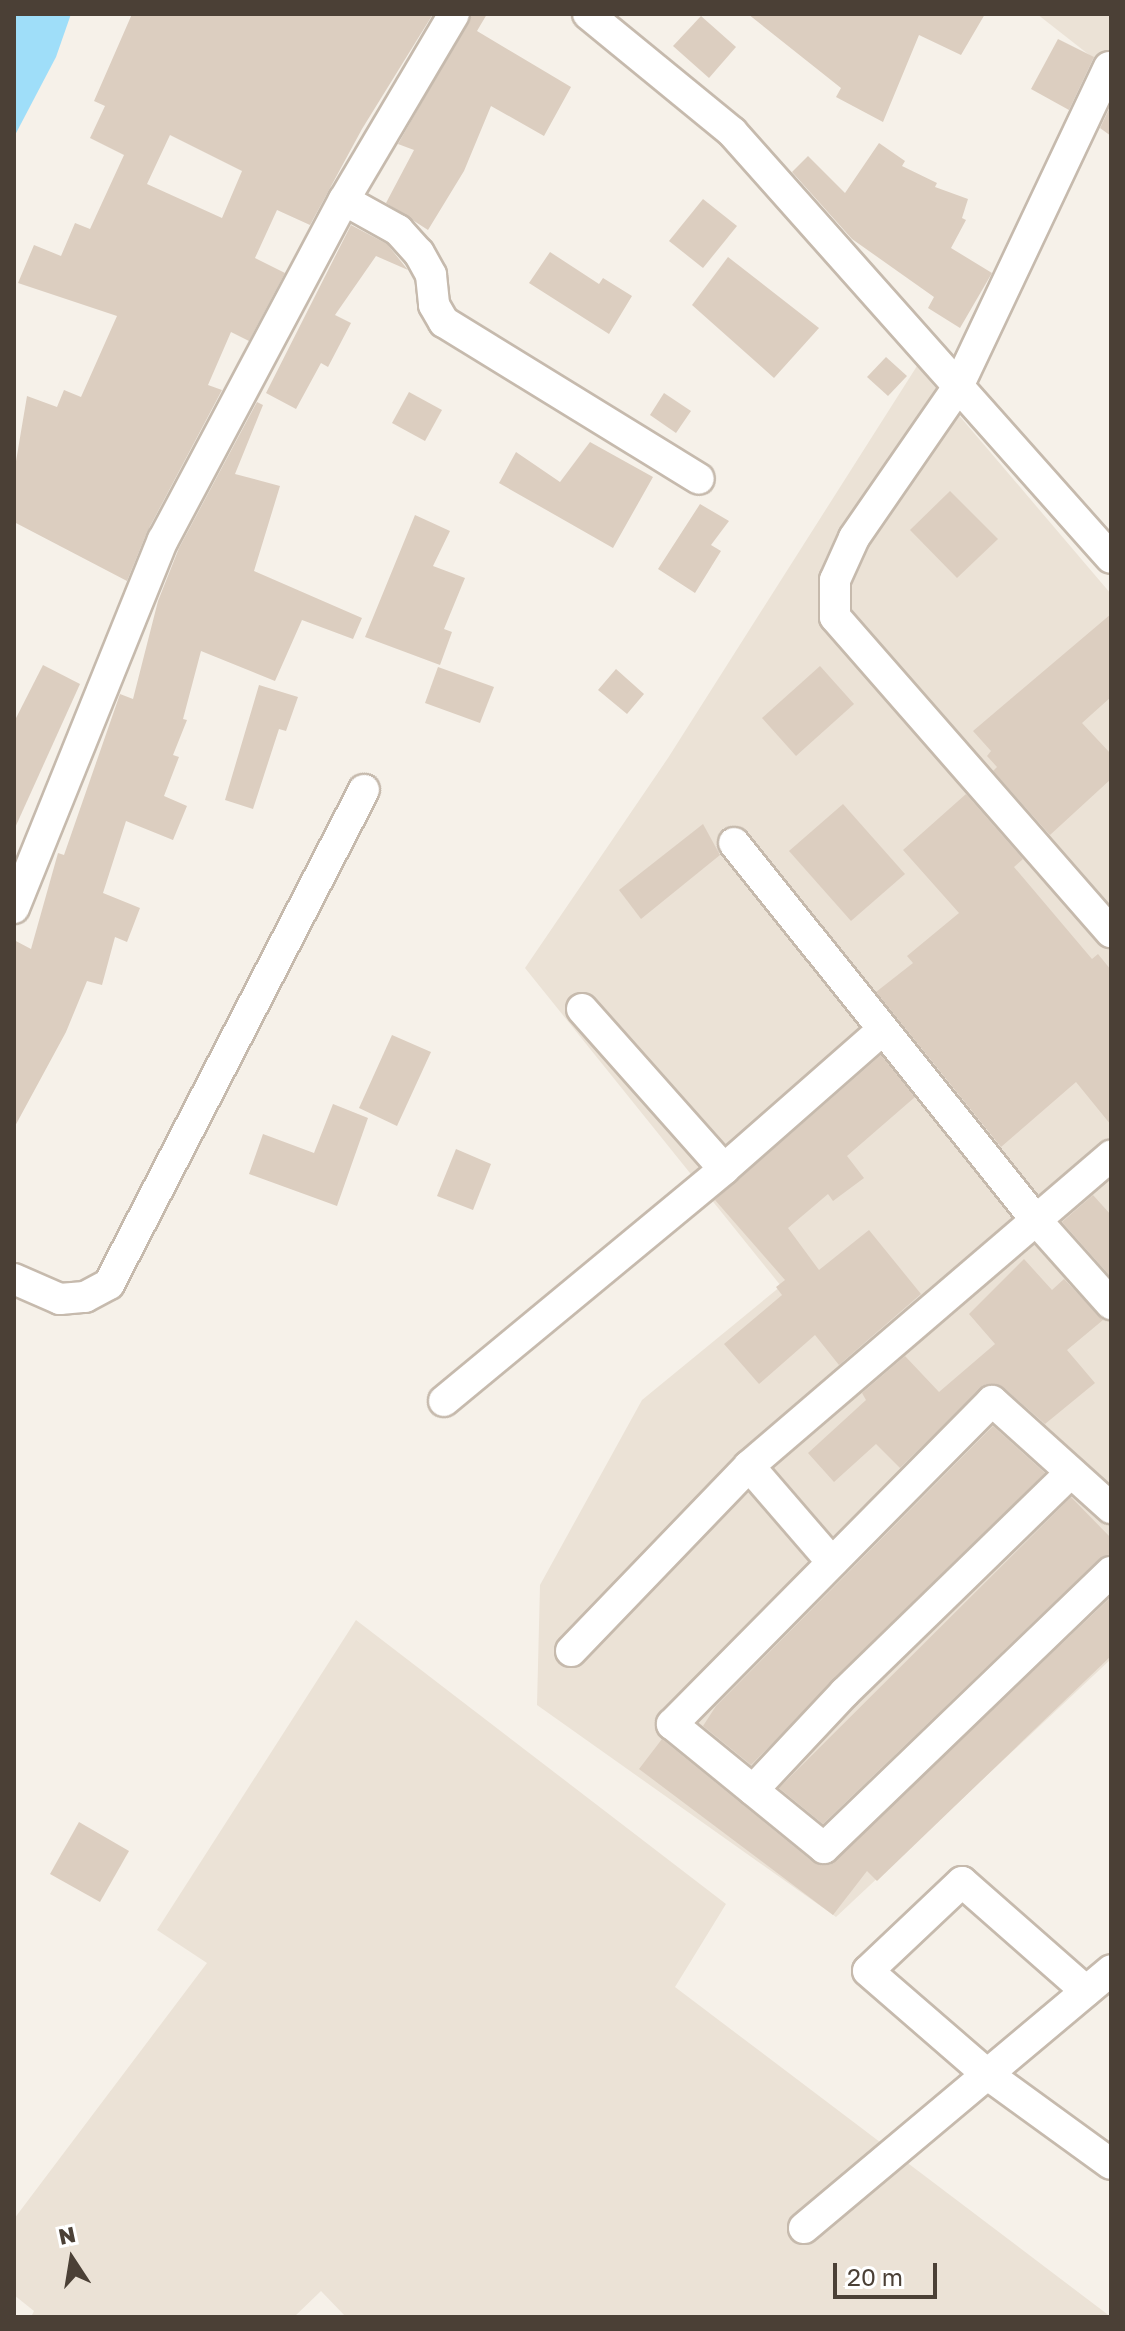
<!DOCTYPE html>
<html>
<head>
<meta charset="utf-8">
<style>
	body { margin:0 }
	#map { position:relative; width:1125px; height:2331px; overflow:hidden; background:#f6f1e9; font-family:"Golos Text",sans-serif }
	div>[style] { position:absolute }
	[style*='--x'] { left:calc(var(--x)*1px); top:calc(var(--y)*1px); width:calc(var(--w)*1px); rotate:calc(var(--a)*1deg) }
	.residential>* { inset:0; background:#ebe2d6 }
	.water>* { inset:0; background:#9fdef9 }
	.building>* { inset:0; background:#dccec0 }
	.roads { filter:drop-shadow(2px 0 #c6baad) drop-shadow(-2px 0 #c6baad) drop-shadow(0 2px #c6baad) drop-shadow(0 -2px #c6baad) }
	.minor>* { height:30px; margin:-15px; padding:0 15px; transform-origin:15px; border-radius:15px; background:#fff }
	span { translate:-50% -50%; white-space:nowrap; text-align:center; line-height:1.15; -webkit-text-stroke:6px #fff; paint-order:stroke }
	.frame { position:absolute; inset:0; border:16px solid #4b4036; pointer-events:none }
	.north { position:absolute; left:32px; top:2219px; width:80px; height:80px; -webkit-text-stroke:6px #fff; paint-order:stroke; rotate:348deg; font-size:22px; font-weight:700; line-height:32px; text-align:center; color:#4b4036 }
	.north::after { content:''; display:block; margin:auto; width:28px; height:36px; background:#4b4036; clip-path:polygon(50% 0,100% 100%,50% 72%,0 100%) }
	.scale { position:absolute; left:833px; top:2263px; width:104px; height:36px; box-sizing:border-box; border:4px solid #4b4036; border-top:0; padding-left:10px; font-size:24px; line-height:28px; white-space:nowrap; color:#4b4036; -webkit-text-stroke:6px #fff; paint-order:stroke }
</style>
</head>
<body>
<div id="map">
	<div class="residential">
		<div style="clip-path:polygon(1037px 14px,1111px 14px,1111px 72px)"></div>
		<div style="clip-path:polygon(917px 366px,1111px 594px,1111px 1659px,836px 1917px,537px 1705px,540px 1585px,642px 1400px,781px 1286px,525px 968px,668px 758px)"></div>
		<div style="clip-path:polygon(356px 1620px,726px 1904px,675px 1987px,1111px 2317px,346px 2317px,321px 2291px,294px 2317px,31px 2317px,34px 2311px,14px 2295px,14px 2219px,207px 1963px,157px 1930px)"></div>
	</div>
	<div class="water">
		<div style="clip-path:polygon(14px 14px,71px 14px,56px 57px,14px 137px)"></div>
	</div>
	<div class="building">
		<div style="clip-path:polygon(evenodd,132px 14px,433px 14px,362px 129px,310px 225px,277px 210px,255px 258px,285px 273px,249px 341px,231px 332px,208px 385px,222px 390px,147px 532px,127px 581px,14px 522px,14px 473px,27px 396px,57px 407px,64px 390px,81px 397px,117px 316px,18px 283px,34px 245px,61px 256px,75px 223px,90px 229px,124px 155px,90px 138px,105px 106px,94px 101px,132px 14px,170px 135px,242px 171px,222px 218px,147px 184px,170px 135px)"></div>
		<div style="clip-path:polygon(472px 14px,487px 14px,477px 31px,571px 87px,544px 136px,491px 106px,464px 171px,428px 230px,386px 203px,414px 150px,398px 144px)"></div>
		<div style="clip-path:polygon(748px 14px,985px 14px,961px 55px,919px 35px,883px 122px,836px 97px,841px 88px)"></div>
		<div style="clip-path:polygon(701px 16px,736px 47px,709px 78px,673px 46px)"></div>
		<div style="clip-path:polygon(1058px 39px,1094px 57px,1069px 110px,1031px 89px)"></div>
		<div style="clip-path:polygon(1111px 105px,1111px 136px,1100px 128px)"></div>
		<div style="clip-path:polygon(879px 143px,905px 161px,902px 166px,937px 183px,935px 187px,968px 199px,962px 218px,966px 220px,951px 248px,992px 273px,960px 328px,928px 308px,934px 297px,852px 239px,792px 172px,808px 156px,845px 193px)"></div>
		<div style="clip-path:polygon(703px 199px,737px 226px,703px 268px,669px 241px)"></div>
		<div style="clip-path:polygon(351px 225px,387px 244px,408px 270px,376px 256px,335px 315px,351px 323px,328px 367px,321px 363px,296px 409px,266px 393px)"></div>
		<div style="clip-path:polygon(550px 252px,599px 284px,603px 278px,632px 296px,609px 334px,529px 283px)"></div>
		<div style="clip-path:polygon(728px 257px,819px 328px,774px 378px,692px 305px)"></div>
		<div style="clip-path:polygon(886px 357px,907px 376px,888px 396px,867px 377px)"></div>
		<div style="clip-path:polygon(409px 392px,442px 410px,425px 441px,392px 423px)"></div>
		<div style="clip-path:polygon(664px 393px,691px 411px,676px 433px,650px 415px)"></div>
		<div style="clip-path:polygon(257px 402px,263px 405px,235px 474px,280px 486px,254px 571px,362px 618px,353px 639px,302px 620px,275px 681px,201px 651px,183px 719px,187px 720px,173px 755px,179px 757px,164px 796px,187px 806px,173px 840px,126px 821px,103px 893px,140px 908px,127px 942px,115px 937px,102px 985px,87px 981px,66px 1032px,14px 1128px,14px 940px,31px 949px,58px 853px,64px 855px,120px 694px,133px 699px,158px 601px,179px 548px)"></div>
		<div style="clip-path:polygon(590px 442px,653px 477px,613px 548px,499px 483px,516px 452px,560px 482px)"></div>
		<div style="clip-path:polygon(950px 491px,998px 539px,957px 578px,910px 530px)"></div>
		<div style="clip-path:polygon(700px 504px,729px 521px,711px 545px,721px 551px,695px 593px,658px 569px)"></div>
		<div style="clip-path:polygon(415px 515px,450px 531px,433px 566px,465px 578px,444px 629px,452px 632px,440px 665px,365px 637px)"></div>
		<div style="clip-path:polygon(1111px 614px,1111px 697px,1082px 723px,1111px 754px,1111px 779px,1050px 835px,993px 771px,997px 767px,987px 756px,991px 751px,973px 731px)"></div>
		<div style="clip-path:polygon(43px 665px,80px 684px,14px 830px,14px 722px)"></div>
		<div style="clip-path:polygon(820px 666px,854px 704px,796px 756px,762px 718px)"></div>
		<div style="clip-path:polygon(438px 667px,494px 687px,480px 723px,425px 703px)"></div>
		<div style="clip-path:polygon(616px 669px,644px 694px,627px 714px,598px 690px)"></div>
		<div style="clip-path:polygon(259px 685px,298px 697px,286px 731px,279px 729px,253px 809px,225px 800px)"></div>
		<div style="clip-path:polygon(966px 794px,1023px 859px,1014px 867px,1092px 959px,1098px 954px,1111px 970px,1111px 1125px,1076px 1082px,1001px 1147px,876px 992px,913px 963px,907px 956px,959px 913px,903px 850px)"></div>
		<div style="clip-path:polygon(843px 804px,905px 874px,851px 921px,789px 851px)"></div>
		<div style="clip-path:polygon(703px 824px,720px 855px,641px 919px,619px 890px)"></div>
		<div style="clip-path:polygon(392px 1035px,431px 1052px,397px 1126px,359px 1108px)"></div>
		<div style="clip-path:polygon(881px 1055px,915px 1097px,847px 1156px,864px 1178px,833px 1201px,828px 1194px,788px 1228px,819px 1270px,869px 1230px,921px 1294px,839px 1365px,815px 1335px,759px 1384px,724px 1344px,782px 1295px,776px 1287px,785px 1280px,715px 1200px)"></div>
		<div style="clip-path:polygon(333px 1104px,368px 1118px,337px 1206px,249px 1174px,263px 1134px,314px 1153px)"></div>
		<div style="clip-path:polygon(456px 1149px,491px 1164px,473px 1210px,437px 1196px)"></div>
		<div style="clip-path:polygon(1093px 1195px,1111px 1215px,1111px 1277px,1062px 1222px)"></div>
		<div style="clip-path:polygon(1024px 1259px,1052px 1290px,1064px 1279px,1103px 1320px,1067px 1350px,1095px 1383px,1045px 1424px,1003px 1387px,986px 1384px,900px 1468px,876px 1444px,834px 1482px,808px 1453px,866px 1400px,862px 1393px,905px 1356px,939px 1392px,995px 1344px,969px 1314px)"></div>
		<div style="clip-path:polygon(993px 1426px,1045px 1473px,751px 1765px,703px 1726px,716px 1706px)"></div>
		<div style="clip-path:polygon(1071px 1497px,1111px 1538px,1111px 1554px,1099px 1559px,823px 1824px,779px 1788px)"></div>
		<div style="clip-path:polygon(1111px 1597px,1111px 1656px,877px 1881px,867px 1871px,833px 1915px,639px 1769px,662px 1739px,813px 1862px,830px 1865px)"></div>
		<div style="clip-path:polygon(79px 1822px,129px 1851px,100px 1902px,50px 1874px)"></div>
	</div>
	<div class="roads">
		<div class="minor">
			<div style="--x:588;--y:14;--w:186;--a:39.3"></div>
			<div style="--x:732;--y:132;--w:570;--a:48.34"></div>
			<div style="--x:1109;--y:67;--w:354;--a:115.3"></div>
			<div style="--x:958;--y:387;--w:183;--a:124.6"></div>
			<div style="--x:854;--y:538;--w:46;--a:114.3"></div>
			<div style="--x:835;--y:580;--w:37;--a:90"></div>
			<div style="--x:835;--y:617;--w:419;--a:48.8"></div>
			<div style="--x:344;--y:200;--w:62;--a:29.1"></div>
			<div style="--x:398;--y:230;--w:31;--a:48"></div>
			<div style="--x:419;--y:253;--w:25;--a:61"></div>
			<div style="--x:431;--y:275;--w:30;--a:84"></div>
			<div style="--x:434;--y:305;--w:20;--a:60"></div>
			<div style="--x:444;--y:322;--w:299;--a:31.6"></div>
			<div style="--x:734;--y:843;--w:483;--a:51.3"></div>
			<div style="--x:1036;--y:1220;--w:113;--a:48.2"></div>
			<div style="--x:14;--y:908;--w:397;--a:-68"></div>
			<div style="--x:163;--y:540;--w:385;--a:-62"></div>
			<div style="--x:344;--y:200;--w:216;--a:-59.4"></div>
			<div style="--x:582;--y:1009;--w:214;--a:48.4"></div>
			<div style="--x:724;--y:1169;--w:210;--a:-41.3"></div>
			<div style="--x:14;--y:1279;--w:50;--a:23.5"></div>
			<div style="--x:60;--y:1299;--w:25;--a:-5"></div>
			<div style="--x:85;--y:1297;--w:27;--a:-28"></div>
			<div style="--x:109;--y:1284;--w:556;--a:-62.7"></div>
			<div style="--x:444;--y:1401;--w:364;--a:-39.6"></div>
			<div style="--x:749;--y:1466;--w:127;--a:49.2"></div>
			<div style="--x:1111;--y:1508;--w:160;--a:-138"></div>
			<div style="--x:992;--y:1401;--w:455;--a:134.7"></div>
			<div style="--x:672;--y:1724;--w:196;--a:39.2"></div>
			<div style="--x:824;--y:1848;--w:398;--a:-43.9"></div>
			<div style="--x:571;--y:1651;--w:257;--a:-46.1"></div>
			<div style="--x:749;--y:1466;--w:477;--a:-40.6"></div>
			<div style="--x:753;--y:1790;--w:134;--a:-46.8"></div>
			<div style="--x:845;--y:1692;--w:315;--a:-44.2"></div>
			<div style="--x:1086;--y:1991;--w:165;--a:-138.7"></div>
			<div style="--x:962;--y:1882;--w:129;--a:136.6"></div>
			<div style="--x:868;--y:1971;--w:157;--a:40.9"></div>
			<div style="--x:987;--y:2074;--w:153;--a:36"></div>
			<div style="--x:804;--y:2228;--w:401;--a:-40"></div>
		</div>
	</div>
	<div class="frame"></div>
	<div class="north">N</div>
	<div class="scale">20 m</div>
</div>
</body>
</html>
